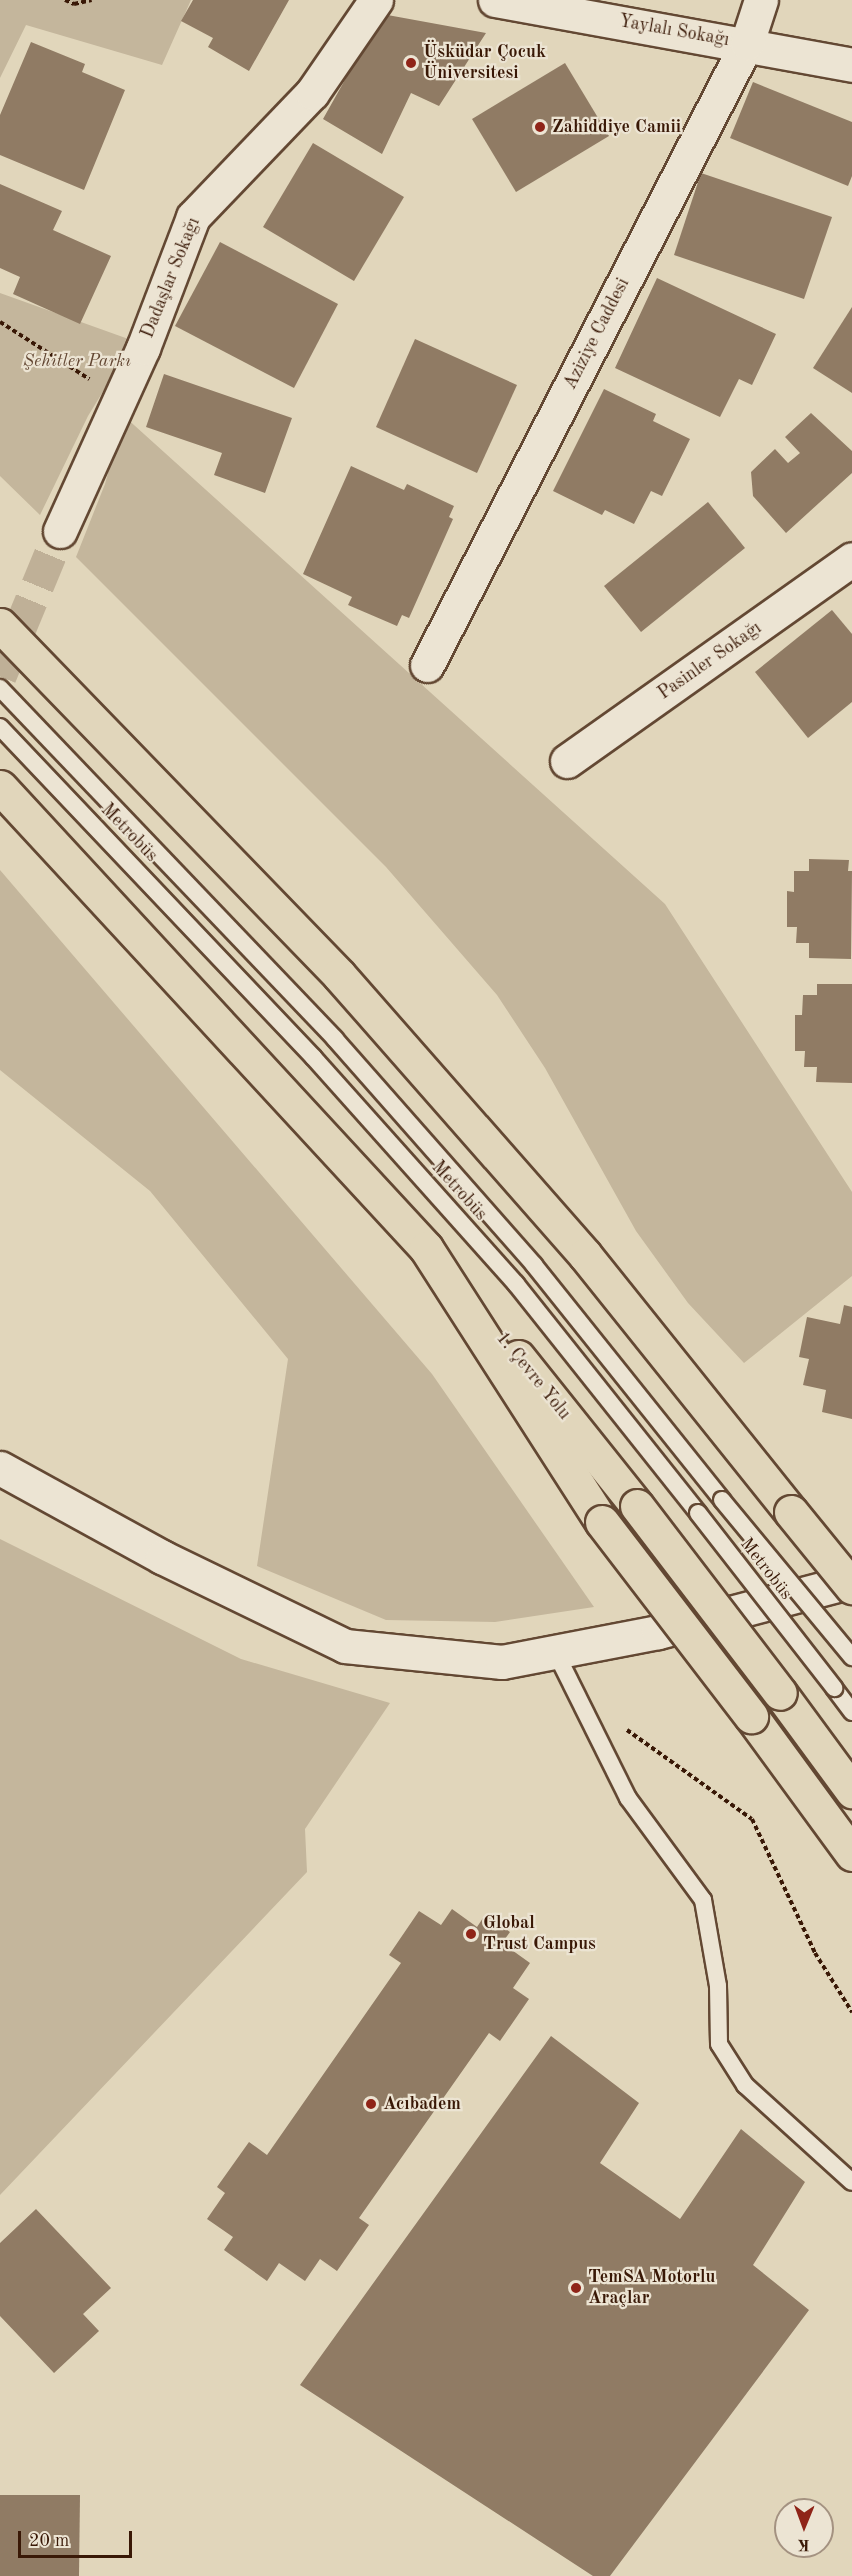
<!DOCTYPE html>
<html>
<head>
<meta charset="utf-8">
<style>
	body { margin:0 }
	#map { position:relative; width:852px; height:2576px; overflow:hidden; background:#e1d6bb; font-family:"Old Standard TT",serif }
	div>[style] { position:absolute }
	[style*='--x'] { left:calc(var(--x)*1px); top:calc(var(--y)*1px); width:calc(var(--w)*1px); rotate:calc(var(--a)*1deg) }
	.green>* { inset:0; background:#c4b69c }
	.building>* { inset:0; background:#907b64 }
	.street-tunnel>* { height:33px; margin-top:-16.5px; transform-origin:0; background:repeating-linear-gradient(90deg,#bfb097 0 33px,transparent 0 49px) }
	.path>* { height:4px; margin-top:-2px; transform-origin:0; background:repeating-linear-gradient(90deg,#391806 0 4.5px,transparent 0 7.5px) }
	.roads { filter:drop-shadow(2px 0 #634833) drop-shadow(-2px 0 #634833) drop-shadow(0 2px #634833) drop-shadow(0 -2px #634833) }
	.lane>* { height:16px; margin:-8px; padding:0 8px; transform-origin:8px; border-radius:8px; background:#ece4d3 }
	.street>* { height:33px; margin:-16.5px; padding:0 16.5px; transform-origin:16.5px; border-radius:16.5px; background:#ece4d3 }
	.secondary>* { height:33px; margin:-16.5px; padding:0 16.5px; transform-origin:16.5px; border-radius:16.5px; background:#ece4d3 }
	.highway>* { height:33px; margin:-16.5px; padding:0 16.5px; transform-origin:16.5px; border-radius:16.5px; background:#e1d6bb }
	.bridges { filter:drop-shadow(2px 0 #634833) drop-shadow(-2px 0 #634833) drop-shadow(0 2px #634833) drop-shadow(0 -2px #634833) }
	.lane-bridge>* { height:16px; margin:-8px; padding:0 8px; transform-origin:8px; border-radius:8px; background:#ece4d3 }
	.highway-bridge>* { height:33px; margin:-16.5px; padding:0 16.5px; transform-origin:16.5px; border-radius:16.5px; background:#e1d6bb }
	.dots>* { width:16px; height:16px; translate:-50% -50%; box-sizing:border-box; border:3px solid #ece4d3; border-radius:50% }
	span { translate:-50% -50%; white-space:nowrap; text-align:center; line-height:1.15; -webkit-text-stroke:4.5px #ece4d3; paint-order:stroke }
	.street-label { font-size:18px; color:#391806 }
	.poi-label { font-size:18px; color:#391806; font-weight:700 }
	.left { translate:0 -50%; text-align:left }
	.park-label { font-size:18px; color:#634733; font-style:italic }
	.north { position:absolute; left:774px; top:2498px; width:60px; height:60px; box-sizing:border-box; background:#ece4d3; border:2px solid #a49281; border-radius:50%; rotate:181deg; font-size:16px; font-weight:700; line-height:24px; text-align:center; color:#391806 }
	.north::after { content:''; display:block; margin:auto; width:21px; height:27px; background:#8f2418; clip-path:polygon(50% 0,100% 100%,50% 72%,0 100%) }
	.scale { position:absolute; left:18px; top:2531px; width:114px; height:27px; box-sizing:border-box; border:3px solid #391806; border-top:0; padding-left:8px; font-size:18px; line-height:21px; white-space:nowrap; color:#391806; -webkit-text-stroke:4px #ece4d3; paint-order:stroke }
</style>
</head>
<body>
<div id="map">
	<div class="green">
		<div style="clip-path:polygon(0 0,191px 0,162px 65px,26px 25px,0 78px)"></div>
		<div style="clip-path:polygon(0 293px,134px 341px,88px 416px,40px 515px,0 476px)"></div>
		<div style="clip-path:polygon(124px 416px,665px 904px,852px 1192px,852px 1276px,744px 1363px,688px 1303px,636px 1231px,545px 1068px,497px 995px,386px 867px,76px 557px,105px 484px)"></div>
		<div style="clip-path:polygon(0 870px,432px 1374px,594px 1607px,495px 1622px,386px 1620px,257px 1566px,288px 1359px,150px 1191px,0 1070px)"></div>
		<div style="clip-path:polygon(0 1539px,241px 1659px,390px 1703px,305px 1829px,307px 1872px,0 2195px)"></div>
	</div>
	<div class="building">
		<div style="clip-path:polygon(193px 0,289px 0,249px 71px,208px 47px,213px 38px,181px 21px)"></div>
		<div style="clip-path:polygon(382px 14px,486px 33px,439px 106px,411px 93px,382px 154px,323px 119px)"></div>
		<div style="clip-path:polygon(31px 42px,85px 64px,82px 72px,125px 90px,84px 190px,0 155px,0 115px)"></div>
		<div style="clip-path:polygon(565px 63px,609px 136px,516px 192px,472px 119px)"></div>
		<div style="clip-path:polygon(753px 82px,852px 122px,852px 176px,848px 186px,730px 138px)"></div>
		<div style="clip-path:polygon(313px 143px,404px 197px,354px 281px,263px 227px)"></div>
		<div style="clip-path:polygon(701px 173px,832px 217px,804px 299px,674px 255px)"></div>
		<div style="clip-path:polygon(0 184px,62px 211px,53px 230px,111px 256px,80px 324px,13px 294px,20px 277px,0 268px)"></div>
		<div style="clip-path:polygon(220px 242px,338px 304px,294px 388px,175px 326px)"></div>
		<div style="clip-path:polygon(657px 278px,776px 334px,752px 385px,739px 379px,720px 417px,615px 368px)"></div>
		<div style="clip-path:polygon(852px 307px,852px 393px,813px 368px)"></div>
		<div style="clip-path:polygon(415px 339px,517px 385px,477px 473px,376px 427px)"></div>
		<div style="clip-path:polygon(164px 374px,292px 418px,265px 493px,214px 475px,222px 453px,146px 427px)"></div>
		<div style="clip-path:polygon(604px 389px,656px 414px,653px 421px,690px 439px,662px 496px,651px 491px,634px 524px,605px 510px,602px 515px,553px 491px)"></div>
		<div style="clip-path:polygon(811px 413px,852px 451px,852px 473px,786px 533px,753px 496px,751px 472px,775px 449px,788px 463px,800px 453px,785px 437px)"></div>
		<div style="clip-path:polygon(351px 466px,404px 490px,407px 484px,454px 506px,449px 517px,453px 519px,409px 618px,402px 615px,397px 626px,348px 605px,352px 597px,303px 574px)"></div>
		<div style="clip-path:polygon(708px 502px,745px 548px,641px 632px,604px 586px)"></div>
		<div style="clip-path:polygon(832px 610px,852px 634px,852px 702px,808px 738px,755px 672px)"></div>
		<div style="clip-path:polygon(809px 859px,849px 860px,848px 871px,852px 871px,851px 959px,809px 958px,809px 943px,796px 943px,797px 927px,787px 927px,787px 891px,794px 892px,794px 871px,809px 871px)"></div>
		<div style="clip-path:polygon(817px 984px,852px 984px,852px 1083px,816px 1082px,817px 1067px,804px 1067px,805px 1051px,795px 1051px,795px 1015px,802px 1015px,803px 995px,817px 995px)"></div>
		<div style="clip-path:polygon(844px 1305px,852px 1307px,852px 1419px,822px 1412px,826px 1390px,803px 1385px,809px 1359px,799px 1357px,807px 1317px,840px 1324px)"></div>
		<div style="clip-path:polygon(452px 1909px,477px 1927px,485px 1915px,510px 1932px,502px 1943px,530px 1963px,513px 1988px,529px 1999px,500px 2041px,489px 2033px,359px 2218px,369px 2225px,337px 2271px,320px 2259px,305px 2281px,279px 2263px,267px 2281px,224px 2250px,233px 2237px,207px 2219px,225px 2193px,217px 2187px,249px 2142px,267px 2155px,401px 1963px,389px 1955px,419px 1911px,441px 1925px)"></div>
		<div style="clip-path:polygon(551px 2036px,639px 2103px,600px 2163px,680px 2219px,741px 2129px,805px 2182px,753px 2265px,809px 2310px,610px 2576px,593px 2576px,300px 2385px)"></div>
		<div style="clip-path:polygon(36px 2209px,111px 2288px,83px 2314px,99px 2331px,54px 2373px,0 2316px,0 2243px)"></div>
		<div style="clip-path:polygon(0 2495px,80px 2495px,79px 2576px,0 2576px)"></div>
	</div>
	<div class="street-tunnel">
		<div style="--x:0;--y:676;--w:157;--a:-67.5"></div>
	</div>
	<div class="path">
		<div style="--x:65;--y:0;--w:10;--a:24"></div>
		<div style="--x:74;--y:4;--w:18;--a:-13"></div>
		<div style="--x:0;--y:322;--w:106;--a:32.6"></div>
		<div style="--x:627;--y:1730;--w:153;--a:35.5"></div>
		<div style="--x:752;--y:1819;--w:148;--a:64.8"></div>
		<div style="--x:815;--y:1953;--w:70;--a:57.9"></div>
	</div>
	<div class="roads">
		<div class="lane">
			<div style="--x:0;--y:688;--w:485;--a:46.3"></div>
			<div style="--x:335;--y:1039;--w:301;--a:48.6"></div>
			<div style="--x:534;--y:1265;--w:301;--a:51.3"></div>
			<div style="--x:0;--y:727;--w:456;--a:46.5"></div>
			<div style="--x:314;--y:1058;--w:303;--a:48.2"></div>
			<div style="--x:516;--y:1284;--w:293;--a:51.5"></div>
			<div style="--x:555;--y:1651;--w:164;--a:63.6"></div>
			<div style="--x:628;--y:1798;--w:127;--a:53.7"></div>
			<div style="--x:703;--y:1900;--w:87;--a:80.1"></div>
			<div style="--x:718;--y:1986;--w:58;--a:89"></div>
			<div style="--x:719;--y:2044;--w:49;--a:57.6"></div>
			<div style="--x:745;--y:2085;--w:144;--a:42.2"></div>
			<div style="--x:834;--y:1688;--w:30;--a:53"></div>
		</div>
		<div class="street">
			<div style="--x:495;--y:0;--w:363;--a:10.3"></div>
			<div style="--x:60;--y:531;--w:201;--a:-65.6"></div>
			<div style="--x:143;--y:348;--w:140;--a:-69.1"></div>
			<div style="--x:193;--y:217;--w:172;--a:-46.2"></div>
			<div style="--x:312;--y:93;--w:113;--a:-55.5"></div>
			<div style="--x:427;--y:665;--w:699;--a:-62.78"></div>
			<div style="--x:747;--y:43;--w:45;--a:-72"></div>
			<div style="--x:567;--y:761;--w:349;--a:-35.3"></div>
		</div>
		<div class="secondary">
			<div style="--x:0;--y:1468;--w:185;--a:28.8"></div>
			<div style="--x:162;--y:1557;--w:203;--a:25.9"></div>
			<div style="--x:345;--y:1646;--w:158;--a:5.8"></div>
			<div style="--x:502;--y:1662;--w:159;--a:-10.9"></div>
			<div style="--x:658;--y:1632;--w:201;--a:-14.7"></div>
		</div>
		<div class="highway">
			<div style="--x:0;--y:625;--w:487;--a:45.9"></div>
			<div style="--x:339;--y:975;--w:373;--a:48.7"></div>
			<div style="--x:585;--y:1255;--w:329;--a:51.3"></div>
			<div style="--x:0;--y:787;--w:628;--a:47.26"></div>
			<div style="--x:426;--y:1248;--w:326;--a:57.3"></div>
			<div style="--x:518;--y:1357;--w:191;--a:51.4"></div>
			<div style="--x:780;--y:1693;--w:122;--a:53.7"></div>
			<div style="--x:751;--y:1716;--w:171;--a:53.8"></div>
		</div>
	</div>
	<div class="bridges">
		<div class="lane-bridge">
			<div style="--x:722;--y:1500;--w:204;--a:50.4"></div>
			<div style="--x:698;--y:1513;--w:222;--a:52.1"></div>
		</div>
		<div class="highway-bridge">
			<div style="--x:637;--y:1506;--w:235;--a:52.6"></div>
			<div style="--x:791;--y:1512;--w:97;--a:50.9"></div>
			<div style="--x:602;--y:1522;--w:245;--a:52.5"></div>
		</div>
	</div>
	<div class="dots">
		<div style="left:411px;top:63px;background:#8f2418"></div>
		<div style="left:540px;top:127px;background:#8f2418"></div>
		<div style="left:471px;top:1934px;background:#8f2418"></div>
		<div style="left:371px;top:2104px;background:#8f2418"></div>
		<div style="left:576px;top:2288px;background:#8f2418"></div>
	</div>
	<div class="street-label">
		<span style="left:674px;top:31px;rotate:10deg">Yaylalı Sokağı</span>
		<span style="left:171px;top:278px;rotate:-68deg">Dadaşlar Sokağı</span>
		<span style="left:597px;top:334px;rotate:-63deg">Aziziye Caddesi</span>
		<span style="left:710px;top:661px;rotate:-35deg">Pasinler Sokağı</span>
		<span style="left:129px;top:833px;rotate:46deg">Metrobüs</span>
		<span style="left:459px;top:1191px;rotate:48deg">Metrobüs</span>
		<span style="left:533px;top:1376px;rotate:51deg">1. Çevre Yolu</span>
		<span style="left:766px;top:1569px;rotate:52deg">Metrobüs</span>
	</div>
	<div class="poi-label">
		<span class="left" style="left:423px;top:63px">Üsküdar Çocuk<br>Üniversitesi</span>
		<span class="left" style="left:552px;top:127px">Zahiddiye Camii</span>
		<span class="left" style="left:483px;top:1934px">Global<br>Trust Campus</span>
		<span class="left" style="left:383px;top:2104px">Acıbadem</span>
		<span class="left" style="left:588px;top:2288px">TemSA Motorlu<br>Araçlar</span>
	</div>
	<div class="park-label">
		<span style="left:77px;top:361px">Şehitler Parkı</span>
	</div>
	<div class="north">K</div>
	<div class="scale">20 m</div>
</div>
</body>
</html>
